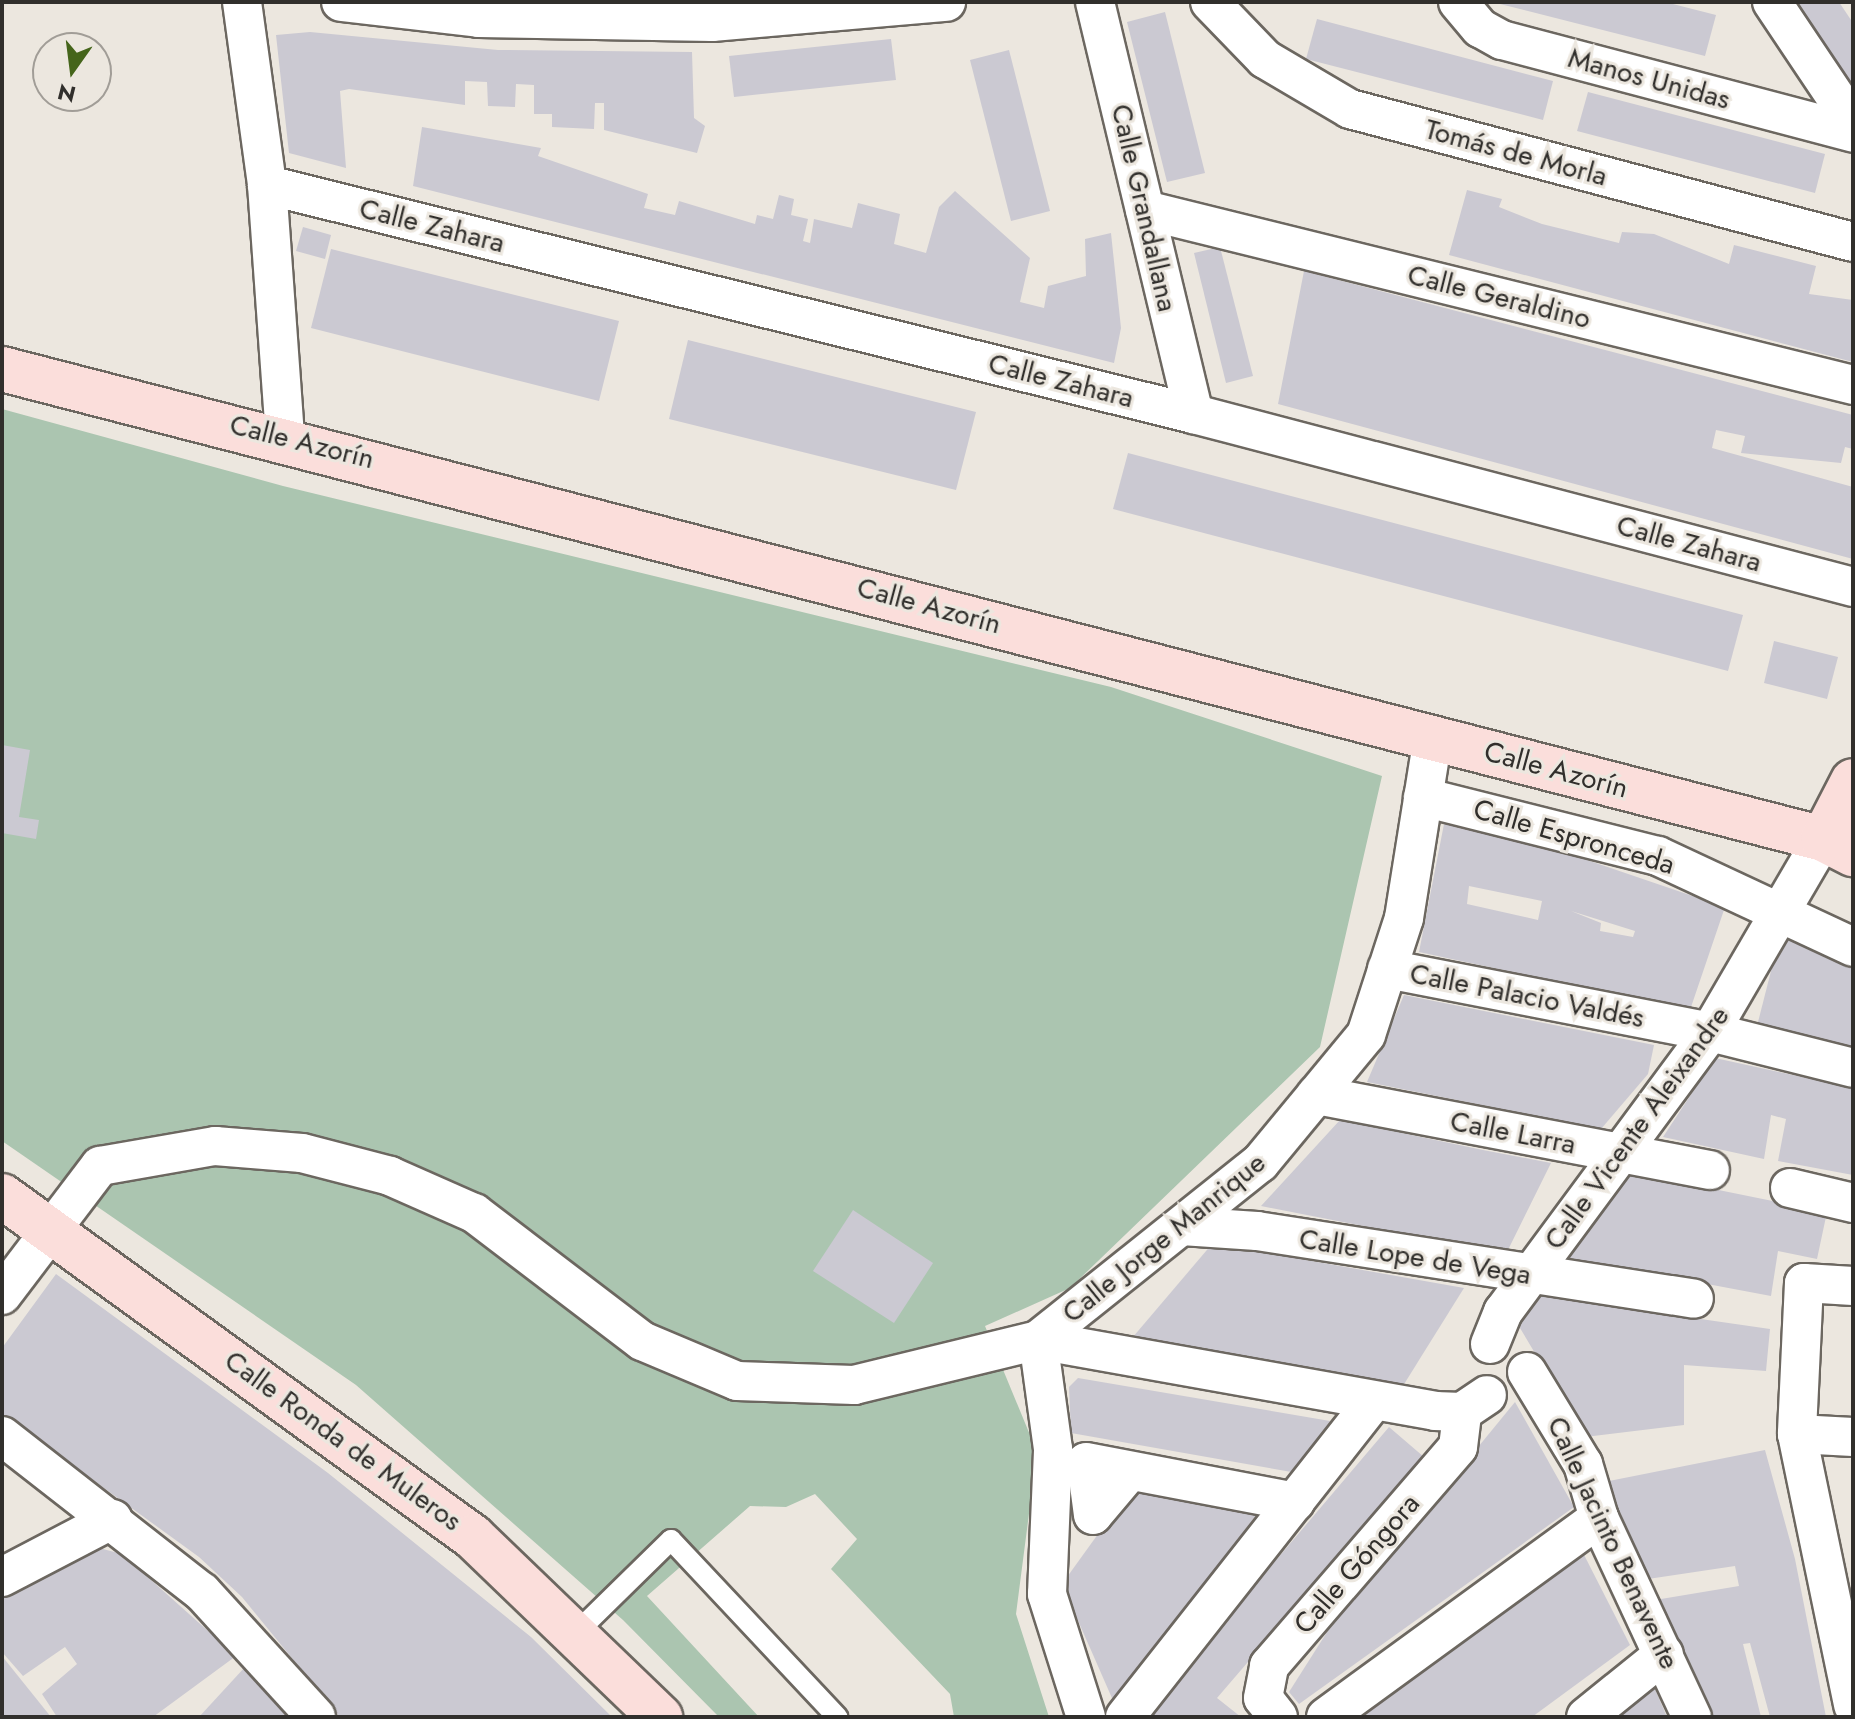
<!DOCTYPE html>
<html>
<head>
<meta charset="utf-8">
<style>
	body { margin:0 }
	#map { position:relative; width:1855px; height:1719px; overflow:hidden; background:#ece7df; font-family:Jost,sans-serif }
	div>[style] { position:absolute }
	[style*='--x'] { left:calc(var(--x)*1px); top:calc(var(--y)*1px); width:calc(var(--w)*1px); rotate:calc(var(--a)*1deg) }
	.green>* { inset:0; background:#abc5b0 }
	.building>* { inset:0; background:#cbc9d2 }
	.roads { filter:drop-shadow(2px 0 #6c6760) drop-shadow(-2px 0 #6c6760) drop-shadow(0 2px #6c6760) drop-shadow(0 -2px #6c6760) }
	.lane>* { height:20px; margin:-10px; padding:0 10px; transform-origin:10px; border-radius:10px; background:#fff }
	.street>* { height:38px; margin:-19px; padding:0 19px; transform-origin:19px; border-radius:19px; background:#fff }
	.secondary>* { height:44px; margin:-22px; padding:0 22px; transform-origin:22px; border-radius:22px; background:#fbdedb }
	span { translate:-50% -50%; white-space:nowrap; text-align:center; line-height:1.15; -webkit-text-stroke:6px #ece7df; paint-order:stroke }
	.street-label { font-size:28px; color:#312f2c }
	.frame { position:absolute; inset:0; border:4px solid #312f2c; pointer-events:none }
	.north { position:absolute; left:32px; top:32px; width:80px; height:80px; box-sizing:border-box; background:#ece7df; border:2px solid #a19d97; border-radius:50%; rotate:194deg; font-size:22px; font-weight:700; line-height:32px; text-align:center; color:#312f2c }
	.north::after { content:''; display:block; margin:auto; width:28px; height:36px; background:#45651b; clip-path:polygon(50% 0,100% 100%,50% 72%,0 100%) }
</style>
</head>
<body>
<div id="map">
	<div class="green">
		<div style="clip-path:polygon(2px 409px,283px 486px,1111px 687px,1382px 776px,1320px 1047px,1070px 1288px,985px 1326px,1037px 1452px,1016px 1614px,1049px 1717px,954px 1717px,950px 1694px,831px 1569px,857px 1539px,815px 1494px,786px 1507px,750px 1506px,647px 1596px,759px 1717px,719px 1717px,623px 1620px,356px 1385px,2px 1141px)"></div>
	</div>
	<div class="building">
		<div style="clip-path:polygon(1665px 2px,1716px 15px,1705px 56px,1496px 3px)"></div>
		<div style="clip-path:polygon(1787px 2px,1839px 2px,1853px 23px,1853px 103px)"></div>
		<div style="clip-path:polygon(1165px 12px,1205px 173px,1167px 182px,1127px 22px)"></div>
		<div style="clip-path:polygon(1317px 19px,1553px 81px,1543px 120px,1306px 59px)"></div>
		<div style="clip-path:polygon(310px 32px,498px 50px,692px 52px,694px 118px,705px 126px,697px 153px,604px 130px,604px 103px,595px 103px,594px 129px,552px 127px,552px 114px,534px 114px,534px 85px,516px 84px,515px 107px,488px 106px,487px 82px,465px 81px,465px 105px,349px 89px,340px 91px,346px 168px,289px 153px,276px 35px)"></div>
		<div style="clip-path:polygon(891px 39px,896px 80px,734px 97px,729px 56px)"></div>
		<div style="clip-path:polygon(1009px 50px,1050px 211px,1011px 221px,970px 60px)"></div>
		<div style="clip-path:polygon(1588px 92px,1825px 154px,1815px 193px,1577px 131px)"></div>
		<div style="clip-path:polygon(422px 127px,541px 148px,538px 156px,648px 194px,644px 208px,675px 215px,679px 201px,755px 224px,757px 215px,773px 219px,779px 195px,794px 199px,791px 215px,808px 219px,803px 241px,810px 243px,814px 219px,852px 228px,858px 203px,900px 214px,894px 244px,926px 253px,939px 207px,955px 191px,1030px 258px,1020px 302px,1044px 308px,1048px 286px,1086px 276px,1085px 239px,1111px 233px,1121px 328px,1114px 363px,413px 186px)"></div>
		<div style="clip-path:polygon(1467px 190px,1502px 199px,1499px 207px,1542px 224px,1619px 243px,1622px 232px,1654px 234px,1729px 264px,1734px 245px,1816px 266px,1809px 294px,1853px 300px,1853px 362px,1449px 255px)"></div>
		<div style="clip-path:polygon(303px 227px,331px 235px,325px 259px,296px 251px)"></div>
		<div style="clip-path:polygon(1220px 247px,1253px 376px,1226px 383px,1194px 253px)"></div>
		<div style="clip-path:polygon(331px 249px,619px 321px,599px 401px,311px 328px)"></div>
		<div style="clip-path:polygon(1304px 271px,1853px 415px,1853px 449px,1845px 447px,1841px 463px,1741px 453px,1745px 436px,1716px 430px,1712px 448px,1853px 487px,1853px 559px,1278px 404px)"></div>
		<div style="clip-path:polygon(688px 340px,976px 412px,956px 490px,669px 419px)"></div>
		<div style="clip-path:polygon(1128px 453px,1743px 615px,1728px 671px,1113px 509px)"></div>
		<div style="clip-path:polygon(1774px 641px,1838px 657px,1827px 699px,1764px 683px)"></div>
		<div style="clip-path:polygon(2px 745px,30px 750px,19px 817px,39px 820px,36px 839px,2px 833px)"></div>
		<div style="clip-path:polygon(evenodd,1444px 824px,1546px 846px,1725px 907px,1690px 1010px,1419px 952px,1444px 824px,1469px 886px,1542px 901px,1538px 920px,1467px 904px,1469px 886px,1444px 824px,1571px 911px,1635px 931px,1633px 937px,1600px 931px,1601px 923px,1571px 911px)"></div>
		<div style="clip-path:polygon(1782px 928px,1853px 965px,1853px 1047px,1757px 1026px)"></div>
		<div style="clip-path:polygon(1404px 995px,1654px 1045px,1648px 1074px,1601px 1129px,1367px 1082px)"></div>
		<div style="clip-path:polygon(1715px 1058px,1853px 1088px,1853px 1175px,1778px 1161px,1786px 1119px,1771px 1115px,1764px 1159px,1663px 1137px)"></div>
		<div style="clip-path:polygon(1340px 1120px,1483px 1150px,1551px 1163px,1506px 1254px,1261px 1206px)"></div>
		<div style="clip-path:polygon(1630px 1172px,1827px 1212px,1817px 1259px,1778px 1251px,1771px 1296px,1569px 1258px)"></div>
		<div style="clip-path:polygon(853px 1210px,933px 1263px,894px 1323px,813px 1271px)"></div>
		<div style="clip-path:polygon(1212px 1244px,1278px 1255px,1464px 1288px,1401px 1389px,1127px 1344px)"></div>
		<div style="clip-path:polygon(56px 1274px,328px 1473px,531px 1637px,612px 1717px,340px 1717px,242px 1597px,199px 1557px,2px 1414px,2px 1348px)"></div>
		<div style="clip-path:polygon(1520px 1293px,1770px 1329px,1766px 1371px,1684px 1365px,1684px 1425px,1585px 1437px,1514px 1318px)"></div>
		<div style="clip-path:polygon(1078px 1378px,1330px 1421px,1326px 1445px,1303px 1474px,1071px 1433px,1069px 1387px)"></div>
		<div style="clip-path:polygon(1515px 1402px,1574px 1507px,1299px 1704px,1289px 1692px,1329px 1629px)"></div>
		<div style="clip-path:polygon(1389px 1427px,1424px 1457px,1217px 1698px,1241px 1717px,1143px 1717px)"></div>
		<div style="clip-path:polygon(1765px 1450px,1795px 1559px,1826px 1717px,1770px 1717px,1750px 1643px,1743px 1644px,1761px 1717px,1708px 1717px,1649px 1601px,1739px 1586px,1735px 1566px,1648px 1579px,1604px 1482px)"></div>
		<div style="clip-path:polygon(1132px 1487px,1259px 1511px,1115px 1705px,1062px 1584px)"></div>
		<div style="clip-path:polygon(1579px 1545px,1630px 1645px,1532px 1717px,1347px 1717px)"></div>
		<div style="clip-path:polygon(99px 1548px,122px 1554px,236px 1656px,153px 1717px,57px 1717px,42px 1694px,77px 1664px,65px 1647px,23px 1676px,2px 1652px,2px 1594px)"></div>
		<div style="clip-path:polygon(2px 1656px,51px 1717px,2px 1717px)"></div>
		<div style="clip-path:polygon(245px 1667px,290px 1717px,199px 1717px)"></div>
		<div style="clip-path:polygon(1651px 1680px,1667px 1717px,1607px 1717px)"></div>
	</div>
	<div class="roads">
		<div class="lane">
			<div style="--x:576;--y:1633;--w:133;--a:-44.4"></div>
			<div style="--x:671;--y:1540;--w:243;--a:46.8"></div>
		</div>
		<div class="street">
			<div style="--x:242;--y:2;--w:185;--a:82.2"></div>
			<div style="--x:267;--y:185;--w:253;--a:85.9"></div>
			<div style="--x:341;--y:2;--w:139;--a:6.6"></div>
			<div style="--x:479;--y:18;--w:233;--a:1"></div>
			<div style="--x:712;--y:22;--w:235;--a:-4.9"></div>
			<div style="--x:1095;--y:2;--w:424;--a:76.5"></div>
			<div style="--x:1210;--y:2;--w:79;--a:46"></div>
			<div style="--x:1265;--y:59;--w:99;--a:30.5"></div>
			<div style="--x:1350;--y:109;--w:520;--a:14.81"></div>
			<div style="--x:1458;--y:2;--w:34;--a:50"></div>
			<div style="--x:1480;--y:28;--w:25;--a:29"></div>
			<div style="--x:1502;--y:40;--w:363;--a:14.8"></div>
			<div style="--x:1772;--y:2;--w:146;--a:56.2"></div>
			<div style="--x:267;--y:185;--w:955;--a:13.88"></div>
			<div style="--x:1194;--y:414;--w:681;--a:14.71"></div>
			<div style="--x:1145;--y:210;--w:729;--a:13.88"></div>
			<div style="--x:1423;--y:797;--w:242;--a:14.1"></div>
			<div style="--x:1658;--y:856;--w:215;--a:25"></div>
			<div style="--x:1387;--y:969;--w:329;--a:11"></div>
			<div style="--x:1710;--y:1032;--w:147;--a:14.1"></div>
			<div style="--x:1316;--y:1095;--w:401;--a:10.8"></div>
			<div style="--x:1790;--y:1188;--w:65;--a:13.4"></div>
			<div style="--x:1182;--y:1226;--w:75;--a:3.8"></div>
			<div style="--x:1257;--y:1231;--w:442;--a:8.8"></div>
			<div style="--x:1853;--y:1286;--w:49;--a:-176.5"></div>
			<div style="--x:1804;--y:1283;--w:151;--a:92.7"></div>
			<div style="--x:1797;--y:1434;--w:277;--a:78.3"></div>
			<div style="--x:2;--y:1295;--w:162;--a:-52.8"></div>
			<div style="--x:100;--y:1166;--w:117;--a:-9.9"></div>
			<div style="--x:215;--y:1146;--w:87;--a:4.6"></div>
			<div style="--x:302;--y:1153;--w:91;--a:14.6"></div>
			<div style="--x:390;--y:1176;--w:92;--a:23.8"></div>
			<div style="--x:474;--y:1213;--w:211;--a:37.3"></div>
			<div style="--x:642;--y:1341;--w:103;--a:22.8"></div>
			<div style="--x:737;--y:1381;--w:117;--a:2"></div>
			<div style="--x:854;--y:1385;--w:189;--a:-13.7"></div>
			<div style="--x:1038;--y:1340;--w:284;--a:-38.6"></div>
			<div style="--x:1260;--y:1163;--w:166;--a:-50.4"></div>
			<div style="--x:1366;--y:1035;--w:123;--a:-72"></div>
			<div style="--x:1404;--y:918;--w:183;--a:-80.9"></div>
			<div style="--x:1490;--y:1344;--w:35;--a:-68"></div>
			<div style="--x:1503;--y:1312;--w:348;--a:-53.5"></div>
			<div style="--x:1710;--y:1032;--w:224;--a:-59.7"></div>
			<div style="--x:1527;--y:1372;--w:108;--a:58.7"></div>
			<div style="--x:1583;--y:1464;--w:56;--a:73.5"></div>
			<div style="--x:1599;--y:1518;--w:220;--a:65"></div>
			<div style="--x:1797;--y:1434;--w:56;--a:3.1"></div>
			<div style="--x:2;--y:1436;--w:254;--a:38"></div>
			<div style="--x:202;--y:1592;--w:169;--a:47.6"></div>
			<div style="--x:1130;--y:1471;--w:57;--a:130.1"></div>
			<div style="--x:1093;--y:1515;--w:53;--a:-97.5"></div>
			<div style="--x:1086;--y:1462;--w:213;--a:10.8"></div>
			<div style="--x:2;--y:1577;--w:125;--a:-27.6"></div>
			<div style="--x:1086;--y:1717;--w:129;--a:-107.6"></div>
			<div style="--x:1047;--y:1594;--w:145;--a:-87.6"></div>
			<div style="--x:1053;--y:1449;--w:110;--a:-97.8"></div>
			<div style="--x:1038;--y:1340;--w:403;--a:10.1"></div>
			<div style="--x:1435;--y:1411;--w:27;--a:2"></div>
			<div style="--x:1462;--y:1412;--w:30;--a:-34"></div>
			<div style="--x:1125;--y:1717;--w:402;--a:-51.8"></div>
			<div style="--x:1278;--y:1717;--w:24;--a:-128"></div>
			<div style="--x:1263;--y:1698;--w:33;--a:-79"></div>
			<div style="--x:1269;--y:1666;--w:289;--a:-49.2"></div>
			<div style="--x:1458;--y:1447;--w:35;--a:-83"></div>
			<div style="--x:1326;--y:1717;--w:338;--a:-36.1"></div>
			<div style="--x:1586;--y:1717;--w:100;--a:-38.9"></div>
		</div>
		<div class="secondary">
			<div style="--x:2;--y:369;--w:1881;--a:14.47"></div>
			<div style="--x:1823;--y:839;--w:34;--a:27"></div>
			<div style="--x:1823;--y:839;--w:65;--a:-62.7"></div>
			<div style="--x:2;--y:1196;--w:581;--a:35.9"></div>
			<div style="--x:473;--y:1537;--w:260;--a:43.9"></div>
		</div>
	</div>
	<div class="street-label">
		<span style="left:1649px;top:79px;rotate:15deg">Manos Unidas</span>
		<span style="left:1516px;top:153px;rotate:15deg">Tomás de Morla</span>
		<span style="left:1144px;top:208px;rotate:77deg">Calle Grandallana</span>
		<span style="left:432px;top:226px;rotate:14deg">Calle Zahara</span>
		<span style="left:1499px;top:297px;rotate:14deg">Calle Geraldino</span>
		<span style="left:1061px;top:381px;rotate:14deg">Calle Zahara</span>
		<span style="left:302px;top:442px;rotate:14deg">Calle Azorín</span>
		<span style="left:1689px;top:544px;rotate:15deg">Calle Zahara</span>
		<span style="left:929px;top:606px;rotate:15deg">Calle Azorín</span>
		<span style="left:1556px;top:770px;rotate:15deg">Calle Azorín</span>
		<span style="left:1574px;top:837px;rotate:16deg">Calle Espronceda</span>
		<span style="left:1527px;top:996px;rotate:11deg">Calle Palacio Valdés</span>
		<span style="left:1637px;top:1128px;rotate:-54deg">Calle Vicente Aleixandre</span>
		<span style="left:1513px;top:1133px;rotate:11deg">Calle Larra</span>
		<span style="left:1164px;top:1238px;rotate:-39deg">Calle Jorge Manrique</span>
		<span style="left:1415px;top:1257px;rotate:9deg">Calle Lope de Vega</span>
		<span style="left:343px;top:1441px;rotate:36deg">Calle Ronda de Muleros</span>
		<span style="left:1613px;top:1543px;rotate:65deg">Calle Jacinto Benavente</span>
		<span style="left:1357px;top:1564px;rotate:-49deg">Calle Góngora</span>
	</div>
	<div class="frame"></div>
	<div class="north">N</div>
</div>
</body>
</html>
